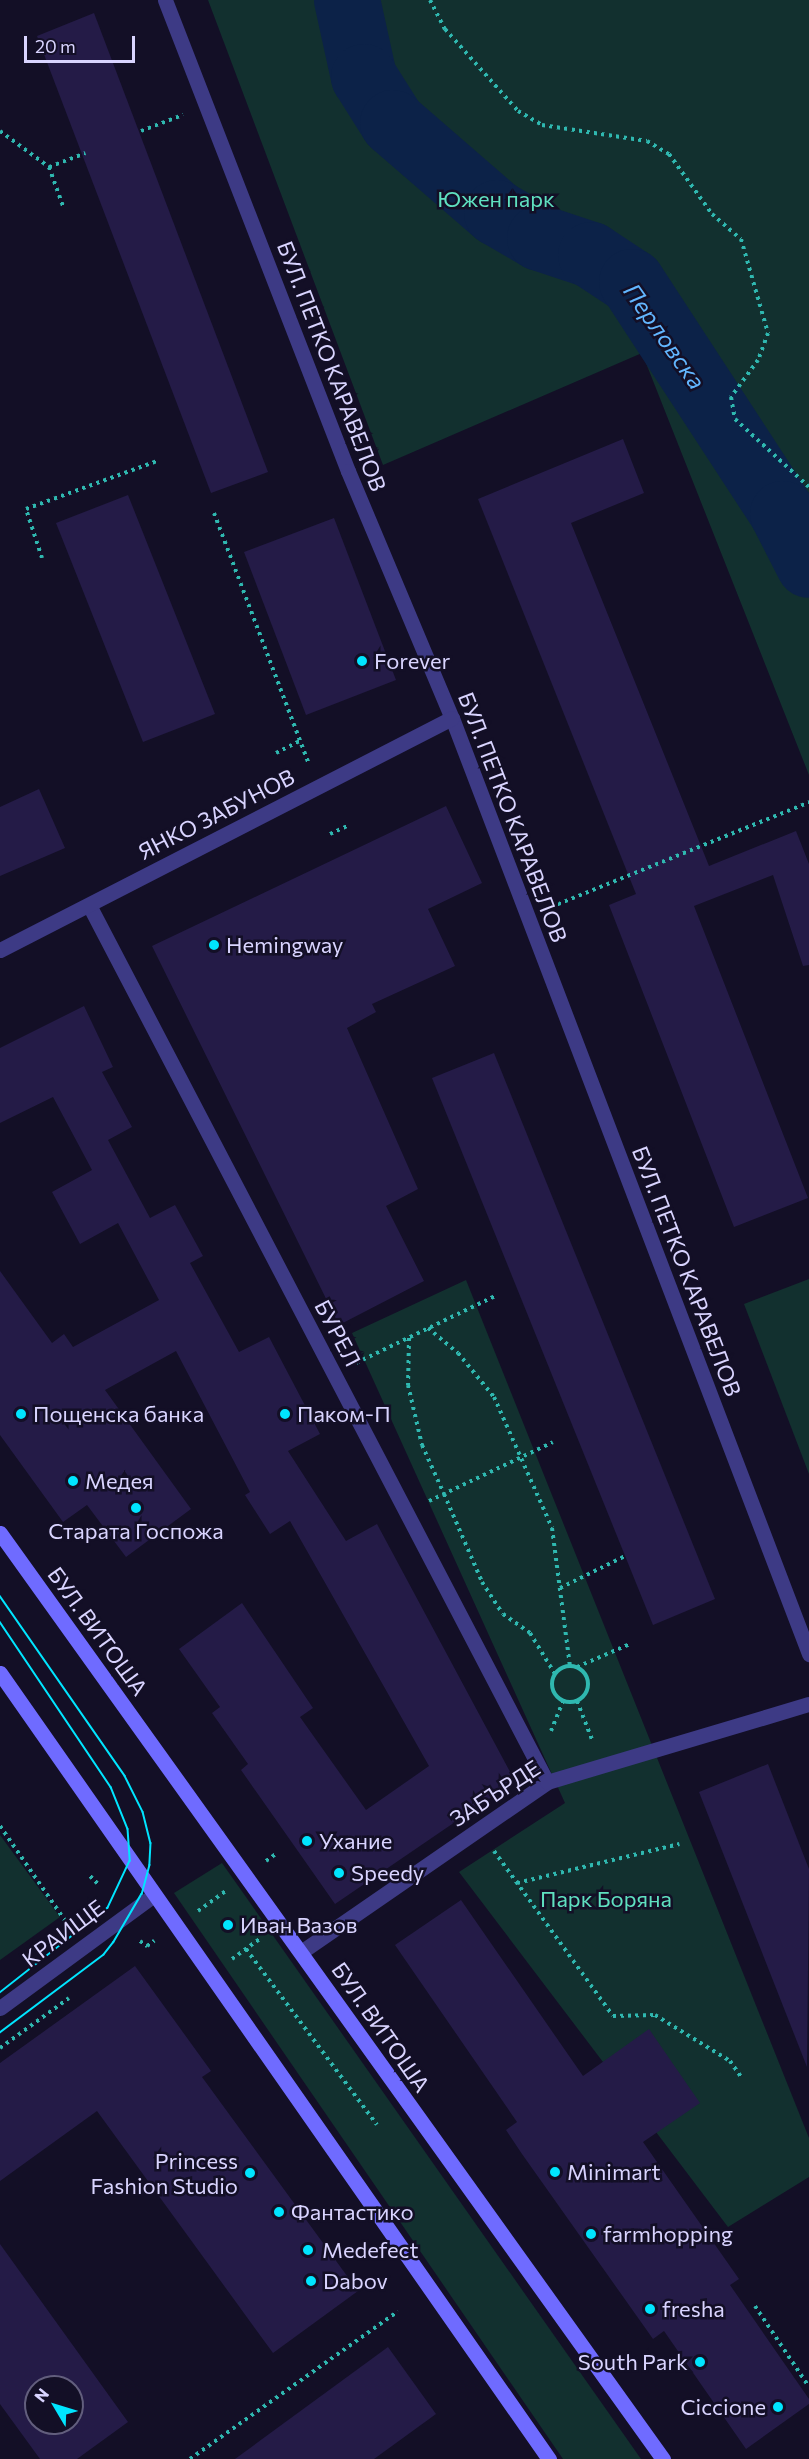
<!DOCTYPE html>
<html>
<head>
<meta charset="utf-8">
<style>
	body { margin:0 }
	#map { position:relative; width:809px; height:2459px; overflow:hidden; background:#130f26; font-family:Commissioner,sans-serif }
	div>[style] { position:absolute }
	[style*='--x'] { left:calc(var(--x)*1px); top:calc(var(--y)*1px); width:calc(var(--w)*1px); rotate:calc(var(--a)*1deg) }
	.green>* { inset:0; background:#12302f }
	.river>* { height:66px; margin:-33px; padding:0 33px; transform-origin:33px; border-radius:33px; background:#0c2248 }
	.building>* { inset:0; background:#241b47 }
	.path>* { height:4px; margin-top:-2px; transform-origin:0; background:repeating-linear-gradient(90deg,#2fb8b0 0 3px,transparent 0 7.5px) }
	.path>.ring { margin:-2px; padding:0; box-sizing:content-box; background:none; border:4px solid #2fb8b0; border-radius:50% }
	.street>* { height:15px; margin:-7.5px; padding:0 7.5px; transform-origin:7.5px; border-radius:7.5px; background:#3d3a85 }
	.secondary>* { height:15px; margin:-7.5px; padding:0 7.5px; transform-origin:7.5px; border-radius:7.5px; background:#6f6bff }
	.tram>* { height:1.5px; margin:-0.75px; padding:0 0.75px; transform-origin:0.75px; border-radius:0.75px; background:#00e5ff }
	.dots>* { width:16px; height:16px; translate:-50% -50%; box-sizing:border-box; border:3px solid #130f26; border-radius:50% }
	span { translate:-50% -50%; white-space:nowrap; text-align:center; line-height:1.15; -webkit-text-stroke:5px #130f26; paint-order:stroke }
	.park-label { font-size:22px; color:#5fe0c0 }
	.street-label { font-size:22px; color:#d9d4ff }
	.poi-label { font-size:22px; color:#d9d4ff }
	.left { translate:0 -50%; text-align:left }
	.right { translate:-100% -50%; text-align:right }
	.water-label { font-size:24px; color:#62b6ff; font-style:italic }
	.north { position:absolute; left:24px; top:2375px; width:60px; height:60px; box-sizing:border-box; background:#130f26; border:2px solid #625e7d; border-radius:50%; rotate:308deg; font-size:16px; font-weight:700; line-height:24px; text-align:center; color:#d9d4ff }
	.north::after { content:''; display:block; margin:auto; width:21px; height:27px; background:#00e5ff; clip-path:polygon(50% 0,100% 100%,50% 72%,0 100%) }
	.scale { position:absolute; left:24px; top:36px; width:111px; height:27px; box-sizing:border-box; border:3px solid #d9d4ff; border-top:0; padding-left:8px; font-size:18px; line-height:21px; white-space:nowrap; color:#d9d4ff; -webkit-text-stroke:4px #130f26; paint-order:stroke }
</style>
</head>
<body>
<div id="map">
	<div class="green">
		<div style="clip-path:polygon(208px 0,809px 0,809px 775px,642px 353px,383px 465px)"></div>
		<div style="clip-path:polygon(809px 1279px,809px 1474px,744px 1304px)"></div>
		<div style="clip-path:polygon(466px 1280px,809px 2138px,809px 2177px,728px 2227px,459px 1872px,565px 1803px,352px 1333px)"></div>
		<div style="clip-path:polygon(0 1835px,60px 1917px,0 1960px)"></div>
		<div style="clip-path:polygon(222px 1863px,641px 2459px,563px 2459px,174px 1893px)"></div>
	</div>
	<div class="river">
		<div style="--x:347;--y:0;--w:79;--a:77.6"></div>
		<div style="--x:364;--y:77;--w:54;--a:57.8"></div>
		<div style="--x:393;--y:123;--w:138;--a:40.9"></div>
		<div style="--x:497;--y:213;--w:50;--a:30.2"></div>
		<div style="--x:540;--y:238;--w:54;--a:18.4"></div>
		<div style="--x:591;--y:255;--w:49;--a:33.4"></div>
		<div style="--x:632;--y:282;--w:277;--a:56.9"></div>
		<div style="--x:783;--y:514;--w:57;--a:63"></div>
	</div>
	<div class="building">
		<div style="clip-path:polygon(94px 13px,268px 472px,211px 493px,37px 36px)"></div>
		<div style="clip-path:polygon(623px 439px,644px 493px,571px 523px,709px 866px,796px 831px,809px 864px,809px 965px,803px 966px,773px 875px,694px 906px,808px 1198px,734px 1227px,609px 905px,636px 894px,478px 499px)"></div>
		<div style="clip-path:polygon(128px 495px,215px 714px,143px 742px,56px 523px)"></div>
		<div style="clip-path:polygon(334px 518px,396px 680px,306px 715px,244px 552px)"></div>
		<div style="clip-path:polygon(39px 789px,65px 848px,0 876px,0 807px)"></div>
		<div style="clip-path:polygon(446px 806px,482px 883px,428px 909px,455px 966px,372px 1004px,376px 1012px,347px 1028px,418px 1189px,386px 1206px,424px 1281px,339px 1325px,152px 946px)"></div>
		<div style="clip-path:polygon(84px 1006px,113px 1067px,102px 1072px,132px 1127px,108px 1140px,150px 1218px,175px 1205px,203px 1256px,190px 1263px,239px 1352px,269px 1337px,320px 1434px,288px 1451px,346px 1541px,377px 1524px,515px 1781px,335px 1904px,241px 1770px,248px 1764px,212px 1713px,220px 1707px,179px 1649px,242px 1603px,313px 1708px,300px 1717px,366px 1810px,429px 1766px,290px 1521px,270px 1534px,245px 1495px,250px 1492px,176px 1351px,105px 1390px,191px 1509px,126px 1557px,87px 1505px,63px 1522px,0 1435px,0 1271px,52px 1343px,64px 1334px,73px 1347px,159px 1300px,118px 1223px,80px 1244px,52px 1192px,92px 1170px,53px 1097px,0 1123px,0 1048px)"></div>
		<div style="clip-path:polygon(494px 1053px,715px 1599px,653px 1625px,432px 1078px)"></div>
		<div style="clip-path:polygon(768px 1764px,809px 1869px,807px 2067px,699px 1792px)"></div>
		<div style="clip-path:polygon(461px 1900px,583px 2076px,649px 2029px,700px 2103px,643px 2142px,739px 2279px,730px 2285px,809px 2399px,809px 2404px,746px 2449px,664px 2331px,653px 2339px,522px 2154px,506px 2130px,517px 2122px,395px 1945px)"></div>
		<div style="clip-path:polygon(135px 1966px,211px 2071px,202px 2077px,358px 2291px,273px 2353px,97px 2111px,0 2181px,0 2063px)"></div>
		<div style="clip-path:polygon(evenodd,0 2244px,128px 2422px,77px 2459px,40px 2459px,0 2404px,0 2244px,36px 2387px,72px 2387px,72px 2423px,36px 2423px,36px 2387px)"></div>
		<div style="clip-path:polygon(388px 2347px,436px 2414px,374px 2459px,235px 2459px)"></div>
	</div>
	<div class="path">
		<div style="--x:430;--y:0;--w:33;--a:63"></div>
		<div style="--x:445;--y:29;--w:110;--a:48.3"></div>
		<div style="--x:518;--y:111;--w:28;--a:30"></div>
		<div style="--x:542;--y:125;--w:106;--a:8.7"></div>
		<div style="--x:647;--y:141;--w:26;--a:31"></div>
		<div style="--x:669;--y:154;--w:74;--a:54.4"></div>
		<div style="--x:712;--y:214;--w:38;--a:41"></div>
		<div style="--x:741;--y:239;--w:98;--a:74"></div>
		<div style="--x:768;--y:333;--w:29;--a:110"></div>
		<div style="--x:758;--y:360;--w:46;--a:126.1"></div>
		<div style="--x:731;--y:397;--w:22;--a:80"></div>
		<div style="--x:735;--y:419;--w:100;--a:42.6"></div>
		<div style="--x:0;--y:131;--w:61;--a:36.3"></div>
		<div style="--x:49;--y:167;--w:41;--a:70.3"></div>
		<div style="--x:141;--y:131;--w:45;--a:-20.9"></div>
		<div style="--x:49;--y:167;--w:39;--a:-21"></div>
		<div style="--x:214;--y:513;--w:266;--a:69.3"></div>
		<div style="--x:42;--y:558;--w:52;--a:-108.1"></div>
		<div style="--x:26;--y:509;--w:140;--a:-20.1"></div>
		<div style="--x:276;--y:753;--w:27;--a:-27"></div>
		<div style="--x:330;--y:834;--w:19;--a:-25"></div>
		<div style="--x:551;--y:907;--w:279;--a:-22.1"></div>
		<div style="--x:428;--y:1328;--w:39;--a:40"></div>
		<div style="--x:458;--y:1353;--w:57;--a:50.7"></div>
		<div style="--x:494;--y:1397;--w:143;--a:66.1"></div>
		<div style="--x:552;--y:1528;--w:139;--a:82.6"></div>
		<div style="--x:409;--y:1338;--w:47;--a:91.2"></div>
		<div style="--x:408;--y:1385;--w:62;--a:76.9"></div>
		<div style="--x:422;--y:1445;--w:54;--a:65.8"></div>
		<div style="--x:444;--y:1494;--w:96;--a:66.6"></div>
		<div style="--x:482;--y:1582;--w:38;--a:57"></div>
		<div style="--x:503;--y:1614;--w:33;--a:35"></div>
		<div style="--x:530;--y:1633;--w:48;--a:58.6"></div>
		<div style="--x:356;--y:1363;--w:157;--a:-25.7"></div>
		<div style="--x:429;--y:1501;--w:137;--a:-25.4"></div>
		<div style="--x:560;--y:1588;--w:72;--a:-26.2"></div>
		<div class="ring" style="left:552px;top:1666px;width:32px;height:32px"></div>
		<div style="--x:577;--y:1667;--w:58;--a:-23.5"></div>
		<div style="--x:577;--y:1701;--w:44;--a:68.7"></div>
		<div style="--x:551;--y:1731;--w:32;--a:-68"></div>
		<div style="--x:0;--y:1826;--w:120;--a:55.5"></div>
		<div style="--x:494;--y:1851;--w:203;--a:54.2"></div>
		<div style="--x:613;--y:2016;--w:42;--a:-1.4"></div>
		<div style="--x:655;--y:2015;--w:88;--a:31.5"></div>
		<div style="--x:730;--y:2061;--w:19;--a:55"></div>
		<div style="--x:266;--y:1861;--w:14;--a:-36"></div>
		<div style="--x:90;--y:1876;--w:11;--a:45"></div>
		<div style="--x:517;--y:1883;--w:167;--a:-13.5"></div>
		<div style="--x:198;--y:1911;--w:34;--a:-36"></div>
		<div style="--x:140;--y:1941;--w:9;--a:36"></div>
		<div style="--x:147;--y:1946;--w:9;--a:-36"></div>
		<div style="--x:246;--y:1949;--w:219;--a:53.3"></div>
		<div style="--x:232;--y:1959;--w:34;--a:-36"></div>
		<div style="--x:0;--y:2048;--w:85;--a:-35.9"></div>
		<div style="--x:755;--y:2306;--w:97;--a:56.3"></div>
		<div style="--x:190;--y:2459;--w:255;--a:-35.4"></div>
	</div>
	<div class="street">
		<div style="--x:165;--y:0;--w:505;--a:68.77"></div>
		<div style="--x:348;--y:471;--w:268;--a:67.2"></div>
		<div style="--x:452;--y:718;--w:1002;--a:69.12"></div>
		<div style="--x:89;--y:905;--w:989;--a:62.42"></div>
		<div style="--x:0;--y:950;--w:508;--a:-27.17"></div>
		<div style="--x:301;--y:1952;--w:299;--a:-34.6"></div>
		<div style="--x:547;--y:1782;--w:273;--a:-16.6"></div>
		<div style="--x:0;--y:2008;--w:191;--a:-36.3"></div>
	</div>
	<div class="secondary">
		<div style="--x:0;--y:1533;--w:1139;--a:54.4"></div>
		<div style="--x:0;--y:1673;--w:959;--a:55.07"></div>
	</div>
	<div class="tram">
		<div style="--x:0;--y:1596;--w:219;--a:55.2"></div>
		<div style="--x:125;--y:1776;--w:40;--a:63.4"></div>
		<div style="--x:143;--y:1812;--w:32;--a:76"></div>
		<div style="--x:151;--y:1843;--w:22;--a:93"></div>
		<div style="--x:150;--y:1865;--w:30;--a:105"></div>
		<div style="--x:142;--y:1894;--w:56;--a:120.3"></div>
		<div style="--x:114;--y:1942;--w:16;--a:128"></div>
		<div style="--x:104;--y:1955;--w:130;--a:143.1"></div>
		<div style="--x:0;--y:1622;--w:199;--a:56.1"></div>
		<div style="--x:111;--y:1787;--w:45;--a:68"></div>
		<div style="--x:128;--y:1829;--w:32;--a:86"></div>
		<div style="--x:130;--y:1861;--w:52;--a:115.1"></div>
		<div style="--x:108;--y:1908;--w:137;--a:141.8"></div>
	</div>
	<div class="dots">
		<div style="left:362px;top:661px;background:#00e5ff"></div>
		<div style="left:214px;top:945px;background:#00e5ff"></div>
		<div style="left:21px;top:1414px;background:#00e5ff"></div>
		<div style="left:285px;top:1414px;background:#00e5ff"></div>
		<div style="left:73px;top:1481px;background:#00e5ff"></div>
		<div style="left:136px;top:1508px;background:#00e5ff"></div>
		<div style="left:307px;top:1841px;background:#00e5ff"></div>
		<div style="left:339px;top:1873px;background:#00e5ff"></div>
		<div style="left:228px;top:1925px;background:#00e5ff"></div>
		<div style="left:555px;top:2172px;background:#00e5ff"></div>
		<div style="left:250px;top:2173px;background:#00e5ff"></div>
		<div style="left:279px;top:2212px;background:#00e5ff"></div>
		<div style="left:591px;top:2234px;background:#00e5ff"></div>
		<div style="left:308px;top:2250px;background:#00e5ff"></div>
		<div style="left:311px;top:2281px;background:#00e5ff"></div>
		<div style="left:650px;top:2309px;background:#00e5ff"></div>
		<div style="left:700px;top:2362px;background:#00e5ff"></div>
		<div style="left:778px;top:2407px;background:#00e5ff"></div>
	</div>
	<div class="park-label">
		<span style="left:496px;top:199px">Южен парк</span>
		<span style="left:606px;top:1899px">Парк Боряна</span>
	</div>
	<div class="street-label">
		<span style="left:332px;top:366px;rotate:69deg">БУЛ. ПЕТКО КАРАВЕЛОВ</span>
		<span style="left:216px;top:814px;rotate:-27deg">ЯНКО ЗАБУНОВ</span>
		<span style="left:513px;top:817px;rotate:69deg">БУЛ. ПЕТКО КАРАВЕЛОВ</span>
		<span style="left:687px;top:1271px;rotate:69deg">БУЛ. ПЕТКО КАРАВЕЛОВ</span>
		<span style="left:338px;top:1333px;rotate:62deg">БУРЕЛ</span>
		<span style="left:98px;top:1631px;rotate:54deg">БУЛ. ВИТОША</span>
		<span style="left:495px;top:1793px;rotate:-33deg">ЗАБЪРДЕ</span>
		<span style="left:63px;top:1933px;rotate:-37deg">КРАИЩЕ</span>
		<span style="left:381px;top:2027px;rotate:55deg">БУЛ. ВИТОША</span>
	</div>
	<div class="poi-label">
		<span class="left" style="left:374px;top:661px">Forever</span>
		<span class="left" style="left:226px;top:945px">Hemingway</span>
		<span class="left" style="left:33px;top:1414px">Пощенска банка</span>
		<span class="left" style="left:297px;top:1414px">Паком-П</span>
		<span class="left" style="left:85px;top:1481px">Медея</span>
		<span style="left:136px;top:1531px">Старата Госпожа</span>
		<span class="left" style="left:319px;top:1841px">Ухание</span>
		<span class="left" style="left:351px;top:1873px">Speedy</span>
		<span class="left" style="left:240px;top:1925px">Иван Вазов</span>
		<span class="right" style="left:238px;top:2173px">Princess<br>Fashion Studio</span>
		<span class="left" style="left:567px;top:2172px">Minimart</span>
		<span class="left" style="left:291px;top:2212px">Фантастико</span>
		<span class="left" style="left:603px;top:2234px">farmhopping</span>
		<span class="left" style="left:322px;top:2250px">Medefect</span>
		<span class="left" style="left:323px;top:2281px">Dabov</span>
		<span class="left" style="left:662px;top:2309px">fresha</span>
		<span class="right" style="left:688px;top:2362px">South Park</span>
		<span class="right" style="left:766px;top:2407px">Ciccione</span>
	</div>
	<div class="water-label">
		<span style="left:665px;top:336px;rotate:55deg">Перловска</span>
	</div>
	<div class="north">N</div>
	<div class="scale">20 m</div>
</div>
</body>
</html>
